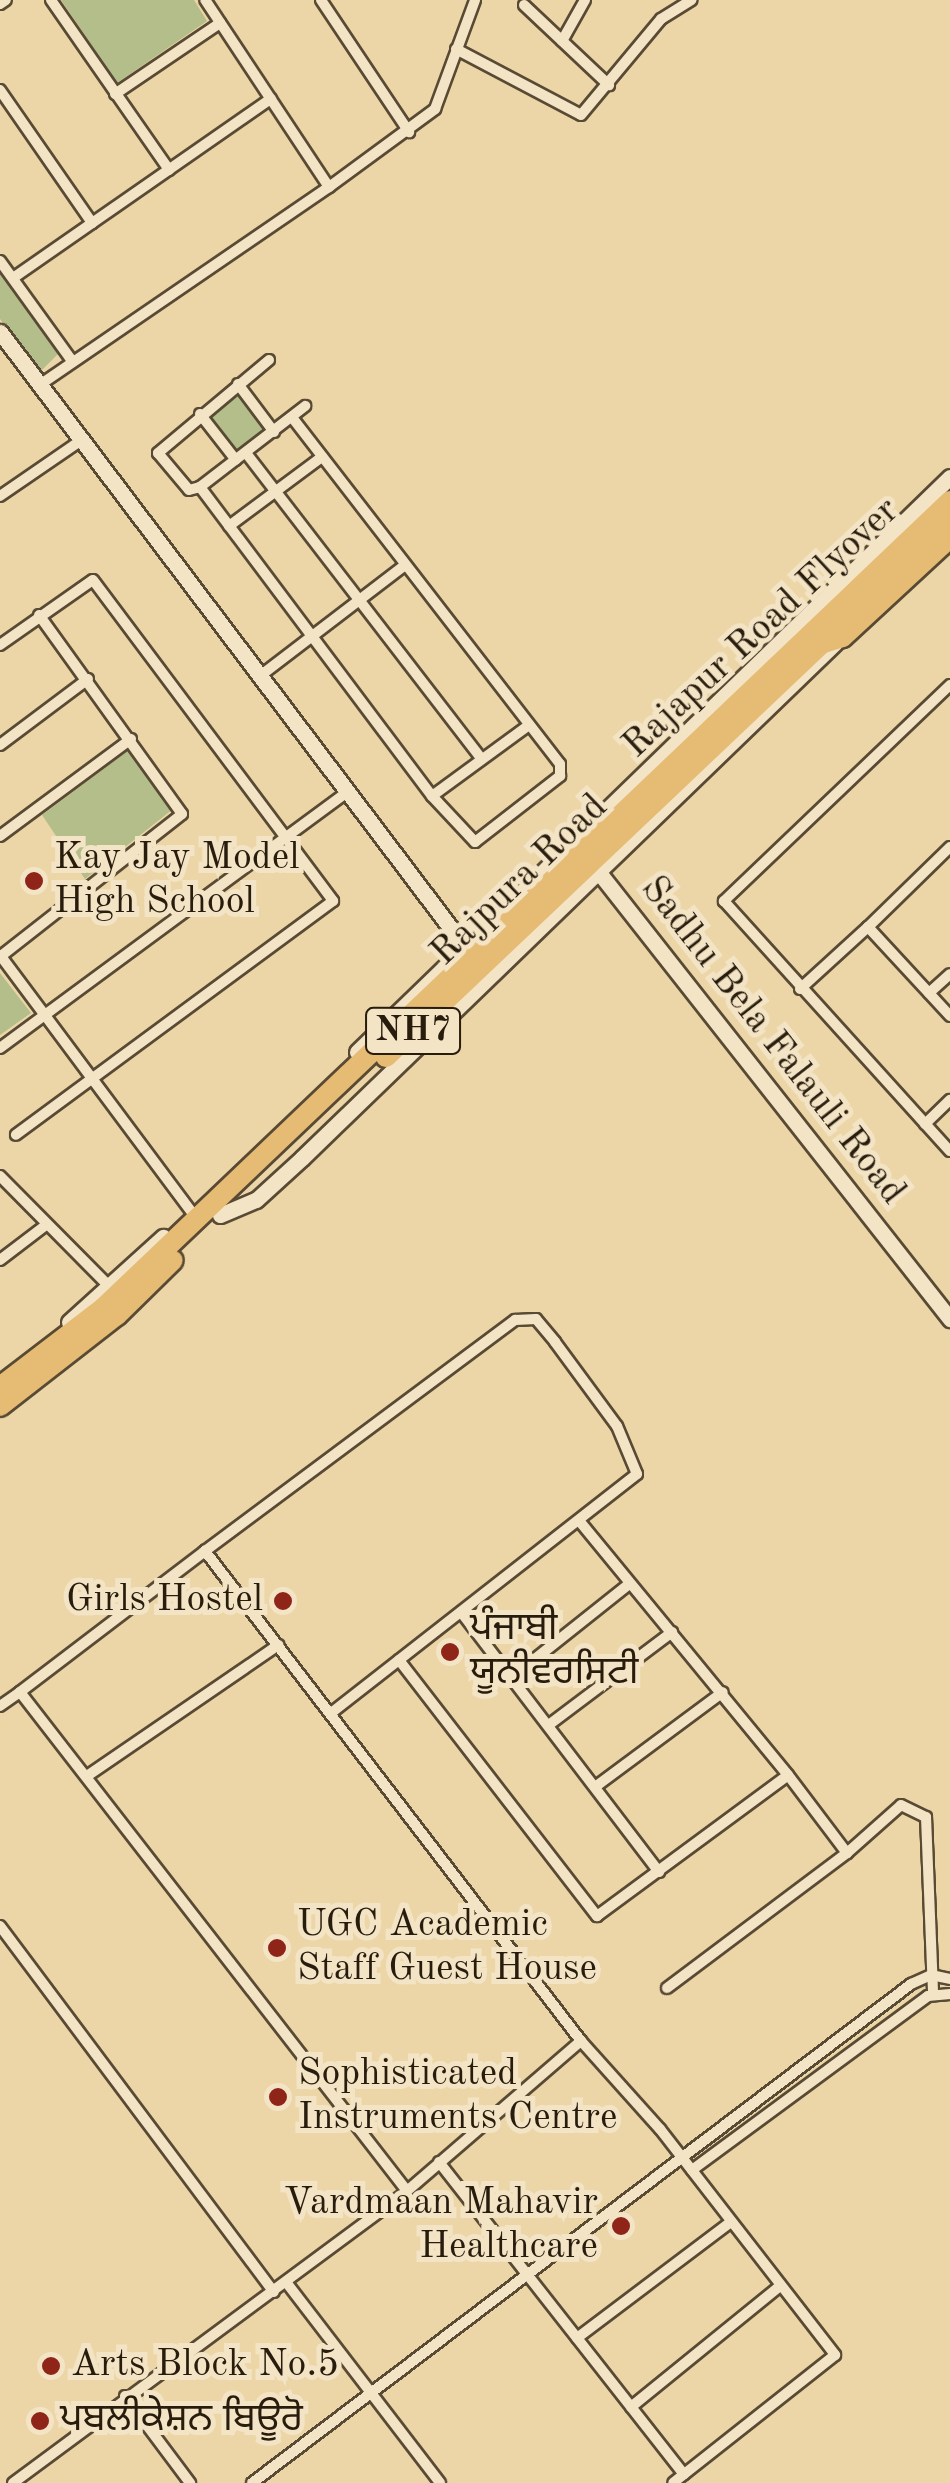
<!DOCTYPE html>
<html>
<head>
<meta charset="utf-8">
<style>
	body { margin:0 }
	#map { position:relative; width:950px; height:2483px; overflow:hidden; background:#ecd6a7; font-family:"Old Standard TT","Noto Sans Gurmukhi",serif }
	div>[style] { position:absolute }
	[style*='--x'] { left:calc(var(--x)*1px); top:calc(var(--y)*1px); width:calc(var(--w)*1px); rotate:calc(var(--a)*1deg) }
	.green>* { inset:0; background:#b4be8a }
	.roads { filter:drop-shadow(2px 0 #594a34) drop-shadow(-2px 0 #594a34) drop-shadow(0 2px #594a34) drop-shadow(0 -2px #594a34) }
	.street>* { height:10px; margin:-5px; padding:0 5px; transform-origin:5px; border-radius:5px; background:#f3e4c6 }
	.secondary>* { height:15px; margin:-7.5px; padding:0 7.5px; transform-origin:7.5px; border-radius:7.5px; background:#f3e4c6 }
	.primary>* { height:18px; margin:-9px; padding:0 9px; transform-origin:9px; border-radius:9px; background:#e6bb74 }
	.highway>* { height:20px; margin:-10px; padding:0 10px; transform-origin:10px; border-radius:10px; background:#e6bb74 }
	.dots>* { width:28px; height:28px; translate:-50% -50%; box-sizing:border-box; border:5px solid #f3e4c6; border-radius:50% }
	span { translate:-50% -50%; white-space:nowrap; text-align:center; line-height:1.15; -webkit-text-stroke:10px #f3e4c6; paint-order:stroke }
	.shield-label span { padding:2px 8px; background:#f3e4c6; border:2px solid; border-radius:8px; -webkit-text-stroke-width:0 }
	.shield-label { font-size:35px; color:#281c0d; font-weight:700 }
	.street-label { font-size:38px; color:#281c0d }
	.poi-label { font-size:38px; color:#281c0d }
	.left { translate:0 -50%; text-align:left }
	.right { translate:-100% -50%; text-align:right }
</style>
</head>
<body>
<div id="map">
	<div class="green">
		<div style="clip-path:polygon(61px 0,194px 0,207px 21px,117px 83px)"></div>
		<div style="clip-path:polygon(0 271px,60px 352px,40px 372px,0 319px)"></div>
		<div style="clip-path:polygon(234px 392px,269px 430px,238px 452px,206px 414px)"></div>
		<div style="clip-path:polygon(130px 749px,173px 809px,85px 879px,42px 815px)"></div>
		<div style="clip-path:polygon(0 973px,31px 1013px,0 1035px)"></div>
	</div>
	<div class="roads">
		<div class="street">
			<div style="--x:51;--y:0;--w:207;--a:55.2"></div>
			<div style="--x:321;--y:0;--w:159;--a:56.3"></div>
			<div style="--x:0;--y:4;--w:7;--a:-34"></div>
			<div style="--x:524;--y:5;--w:117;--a:43.3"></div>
			<div style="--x:562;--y:41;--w:47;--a:-60.7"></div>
			<div style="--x:456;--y:49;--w:141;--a:27.8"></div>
			<div style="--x:581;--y:115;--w:125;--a:-50.2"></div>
			<div style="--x:661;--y:19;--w:36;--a:-32"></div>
			<div style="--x:0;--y:90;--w:162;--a:55.3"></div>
			<div style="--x:115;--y:94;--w:127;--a:-34.1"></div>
			<div style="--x:329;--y:187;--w:132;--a:-36.3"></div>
			<div style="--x:435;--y:109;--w:116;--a:-69.8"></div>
			<div style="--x:0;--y:261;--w:123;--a:54.2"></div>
			<div style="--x:13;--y:278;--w:314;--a:-34.8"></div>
			<div style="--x:269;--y:360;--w:145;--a:140"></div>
			<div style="--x:158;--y:453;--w:48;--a:50"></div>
			<div style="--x:189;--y:490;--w:11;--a:-15"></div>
			<div style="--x:200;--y:487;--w:386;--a:53.1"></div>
			<div style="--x:432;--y:796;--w:63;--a:46.9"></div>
			<div style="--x:475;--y:842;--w:108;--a:-37.8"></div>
			<div style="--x:560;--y:776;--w:12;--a:-90"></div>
			<div style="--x:560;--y:764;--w:438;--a:-127.7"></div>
			<div style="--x:41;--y:384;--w:349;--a:-34.4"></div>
			<div style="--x:329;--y:187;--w:224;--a:-123.5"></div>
			<div style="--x:238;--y:384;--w:60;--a:53.1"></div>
			<div style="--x:200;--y:414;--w:58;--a:52"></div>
			<div style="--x:246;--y:453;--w:386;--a:52.4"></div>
			<div style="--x:200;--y:487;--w:133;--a:-37.6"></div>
			<div style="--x:0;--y:496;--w:101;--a:-34.5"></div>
			<div style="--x:229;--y:526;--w:116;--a:-36.6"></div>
			<div style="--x:0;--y:645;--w:113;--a:-35"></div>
			<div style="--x:93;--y:580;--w:401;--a:53.2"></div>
			<div style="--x:333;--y:901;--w:394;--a:143.6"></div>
			<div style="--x:260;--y:676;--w:181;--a:-37.4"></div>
			<div style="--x:950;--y:685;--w:313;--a:136.3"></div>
			<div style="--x:724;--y:901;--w:337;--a:47.9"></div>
			<div style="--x:0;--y:745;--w:110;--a:-36.9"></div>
			<div style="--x:432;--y:796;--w:120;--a:-36.2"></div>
			<div style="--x:0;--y:836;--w:163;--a:-36.5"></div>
			<div style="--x:950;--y:847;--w:115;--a:135.7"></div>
			<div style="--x:868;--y:927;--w:121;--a:47.3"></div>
			<div style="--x:0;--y:955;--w:319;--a:53.3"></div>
			<div style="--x:1;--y:956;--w:230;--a:-38.1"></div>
			<div style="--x:182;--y:814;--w:245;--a:-125.7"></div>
			<div style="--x:800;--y:989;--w:92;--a:-42.4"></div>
			<div style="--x:929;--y:993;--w:28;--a:-42"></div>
			<div style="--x:0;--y:1048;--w:431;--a:-36.4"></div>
			<div style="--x:925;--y:1124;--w:35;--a:-44"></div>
			<div style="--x:0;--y:1176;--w:156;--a:45.3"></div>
			<div style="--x:0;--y:1260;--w:58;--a:-37.3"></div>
			<div style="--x:205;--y:1551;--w:387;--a:-36.7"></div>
			<div style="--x:515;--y:1320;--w:21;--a:-3"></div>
			<div style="--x:536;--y:1319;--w:30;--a:50"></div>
			<div style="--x:555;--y:1342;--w:104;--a:53.6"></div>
			<div style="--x:617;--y:1426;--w:52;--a:67.4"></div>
			<div style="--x:637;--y:1474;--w:388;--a:142"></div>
			<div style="--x:461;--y:1612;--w:327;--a:52.7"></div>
			<div style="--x:399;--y:1660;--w:324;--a:52.3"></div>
			<div style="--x:597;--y:1916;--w:237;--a:-36.4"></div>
			<div style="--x:788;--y:1775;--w:329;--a:-129.4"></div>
			<div style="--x:511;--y:1678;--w:149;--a:-38.5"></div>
			<div style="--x:0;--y:1706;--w:24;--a:-35"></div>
			<div style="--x:20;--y:1692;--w:631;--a:52.2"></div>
			<div style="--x:550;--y:1724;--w:153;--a:-37"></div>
			<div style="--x:788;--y:1775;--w:98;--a:52.9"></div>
			<div style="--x:847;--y:1853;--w:72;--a:-41.6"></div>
			<div style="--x:901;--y:1805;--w:28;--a:26"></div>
			<div style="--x:926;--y:1817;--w:177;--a:87.7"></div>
			<div style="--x:87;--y:1776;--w:232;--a:-34.4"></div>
			<div style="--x:595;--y:1787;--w:159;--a:-36.6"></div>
			<div style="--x:0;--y:1926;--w:457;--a:53.2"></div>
			<div style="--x:667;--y:1988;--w:225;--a:-36.9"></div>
			<div style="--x:581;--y:2041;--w:118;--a:48.1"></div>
			<div style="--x:660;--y:2129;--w:286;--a:52.2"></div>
			<div style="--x:835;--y:2355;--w:206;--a:141.7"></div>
			<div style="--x:439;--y:2162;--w:397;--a:51.9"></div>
			<div style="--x:692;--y:2170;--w:293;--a:-36.4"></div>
			<div style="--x:928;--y:1996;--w:22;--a:-5"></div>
			<div style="--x:286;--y:2282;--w:253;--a:52.5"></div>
			<div style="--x:577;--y:2338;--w:193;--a:-37"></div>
			<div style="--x:125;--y:2396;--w:109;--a:53.2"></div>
			<div style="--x:631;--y:2407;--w:193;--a:-39.1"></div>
			<div style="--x:13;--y:2483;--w:490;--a:-36.5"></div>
			<div style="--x:407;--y:2191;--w:230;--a:-40.8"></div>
			<div style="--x:581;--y:2041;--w:618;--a:-127.5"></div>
			<div style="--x:205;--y:1551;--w:233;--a:142.7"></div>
			<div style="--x:252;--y:2483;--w:827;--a:-37.13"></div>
			<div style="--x:911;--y:1984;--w:22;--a:-24"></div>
			<div style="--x:931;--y:1975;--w:19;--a:12"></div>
		</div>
		<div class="secondary">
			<div style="--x:0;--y:332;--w:781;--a:52.91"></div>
			<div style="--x:593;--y:865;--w:578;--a:51.82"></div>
			<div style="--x:357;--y:1052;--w:826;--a:-44.12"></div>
			<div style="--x:220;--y:1215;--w:39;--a:-23"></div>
			<div style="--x:256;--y:1200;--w:62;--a:-42.4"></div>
			<div style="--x:302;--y:1158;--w:741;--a:-44.02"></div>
			<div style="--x:69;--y:1322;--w:127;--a:-42.1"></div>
		</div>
		<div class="primary">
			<div style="--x:821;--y:645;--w:23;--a:-18"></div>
			<div style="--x:843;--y:638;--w:146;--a:-42.8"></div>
		</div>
		<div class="highway">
			<div style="--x:386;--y:1057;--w:777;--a:-43.49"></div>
			<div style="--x:0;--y:1387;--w:130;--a:-37.5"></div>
			<div style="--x:103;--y:1308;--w:1170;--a:-43.61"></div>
			<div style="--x:0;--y:1406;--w:148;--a:-37.9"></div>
			<div style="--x:117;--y:1315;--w:78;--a:-44.5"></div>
		</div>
	</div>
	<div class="dots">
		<div style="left:34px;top:881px;background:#8f2418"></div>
		<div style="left:283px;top:1601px;background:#8f2418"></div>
		<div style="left:450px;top:1652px;background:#8f2418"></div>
		<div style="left:277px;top:1948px;background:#8f2418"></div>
		<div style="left:278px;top:2097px;background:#8f2418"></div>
		<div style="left:621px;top:2226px;background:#8f2418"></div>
		<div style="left:51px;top:2366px;background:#8f2418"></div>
		<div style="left:40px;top:2421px;background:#8f2418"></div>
	</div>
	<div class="shield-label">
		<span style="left:413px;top:1031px">NH7</span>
	</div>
	<div class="street-label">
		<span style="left:762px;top:629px;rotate:-43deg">Rajapur Road Flyover</span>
		<span style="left:520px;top:881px;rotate:-44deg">Rajpura Road</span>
		<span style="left:772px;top:1041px;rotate:52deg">Sadhu Bela Falauli Road</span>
	</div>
	<div class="poi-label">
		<span class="left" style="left:54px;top:881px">Kay Jay Model<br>High School</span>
		<span class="right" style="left:263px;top:1601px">Girls Hostel</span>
		<span class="left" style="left:470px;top:1652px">ਪੰਜਾਬੀ<br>ਯੂਨੀਵਰਸਿਟੀ</span>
		<span class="left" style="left:297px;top:1948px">UGC Academic<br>Staff Guest House</span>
		<span class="left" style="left:298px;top:2097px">Sophisticated<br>Instruments Centre</span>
		<span class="right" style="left:598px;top:2226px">Vardmaan Mahavir<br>Healthcare</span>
		<span class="left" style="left:71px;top:2366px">Arts Block No.5</span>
		<span class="left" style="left:60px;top:2421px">ਪਬਲੀਕੇਸ਼ਨ ਬਿਊਰੋ</span>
	</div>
</div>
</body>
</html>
